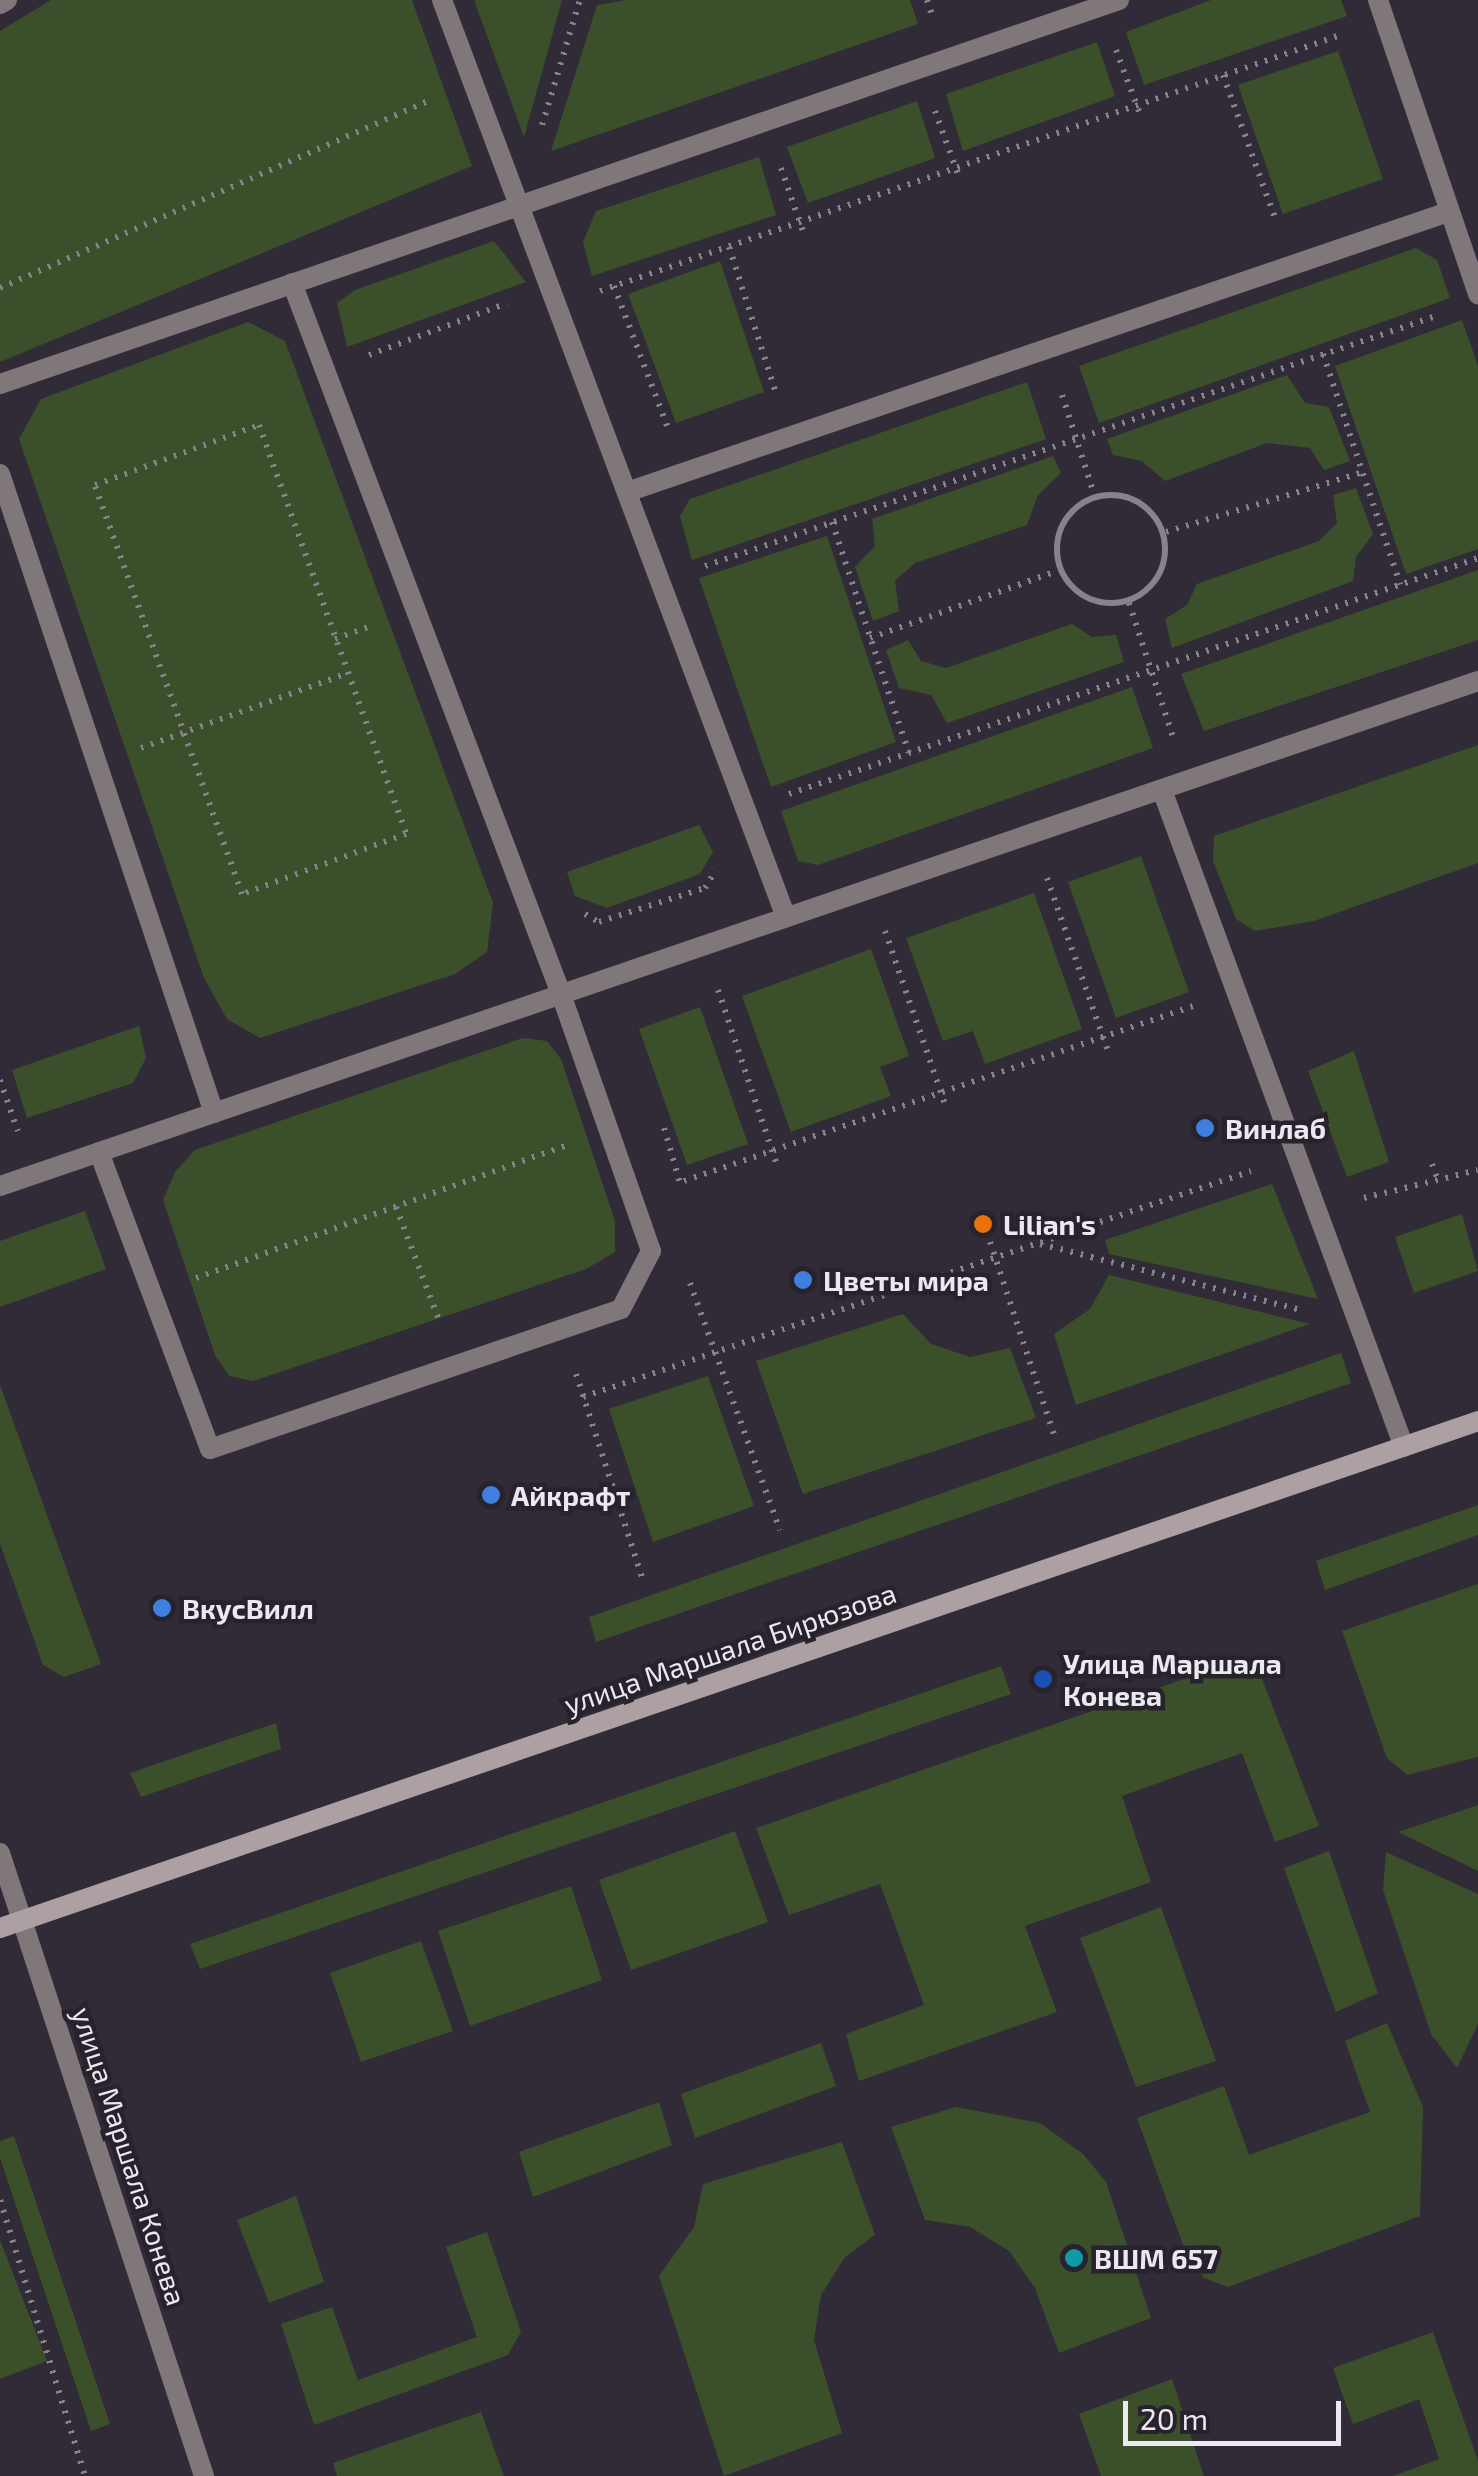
<!DOCTYPE html>
<html>
<head>
<meta charset="utf-8">
<style>
	body { margin:0 }
	#map { position:relative; width:1478px; height:2476px; overflow:hidden; background:#312b37; font-family:"Exo 2",sans-serif }
	div>[style] { position:absolute }
	[style*='--x'] { left:calc(var(--x)*1px); top:calc(var(--y)*1px); width:calc(var(--w)*1px); rotate:calc(var(--a)*1deg) }
	.green>* { inset:0; background:#3b4f2b }
	.path>* { height:6px; margin-top:-3px; transform-origin:0; background:repeating-linear-gradient(90deg,#87838c 0 2.5px,transparent 0 10.5px) }
	.path>.ring { margin:-3px; padding:0; box-sizing:content-box; background:none; border:6px solid #87838c; border-radius:50% }
	.service>* { height:20px; margin:-10px; padding:0 10px; transform-origin:10px; border-radius:10px; background:#7f7779 }
	.tertiary>* { height:20px; margin:-10px; padding:0 10px; transform-origin:10px; border-radius:10px; background:#7f7779 }
	.secondary>* { height:20px; margin:-10px; padding:0 10px; transform-origin:10px; border-radius:10px; background:#aca0a3 }
	.dots>* { width:28px; height:28px; translate:-50% -50%; box-sizing:border-box; border:5px solid #27222c; border-radius:50% }
	span { translate:-50% -50%; white-space:nowrap; text-align:center; line-height:1.15; -webkit-text-stroke:9px #27222c; paint-order:stroke }
	.poi-label { font-size:28px; color:#ebe8ef; font-weight:700 }
	.left { translate:0 -50%; text-align:left }
	.street-label { font-size:28px; color:#ebe8ef }
	.scale { position:absolute; left:1123px; top:2401px; width:218px; height:45px; box-sizing:border-box; border:5px solid #ebe8ef; border-top:0; padding-left:12px; font-size:30px; line-height:35px; white-space:nowrap; color:#ebe8ef; -webkit-text-stroke:8px #27222c; paint-order:stroke }
</style>
</head>
<body>
<div id="map">
	<div class="green">
		<div style="clip-path:polygon(51px 0,412px 0,472px 166px,0 362px,0 31px)"></div>
		<div style="clip-path:polygon(474px 0,562px 0,524px 137px)"></div>
		<div style="clip-path:polygon(626px 0,910px 0,918px 24px,551px 151px,597px 5px)"></div>
		<div style="clip-path:polygon(1211px 0,1341px 0,1347px 16px,1144px 85px,1126px 32px)"></div>
		<div style="clip-path:polygon(1097px 42px,1115px 96px,963px 151px,946px 94px)"></div>
		<div style="clip-path:polygon(1338px 51px,1383px 179px,1283px 214px,1238px 85px)"></div>
		<div style="clip-path:polygon(917px 101px,935px 158px,808px 203px,787px 147px)"></div>
		<div style="clip-path:polygon(759px 157px,776px 215px,592px 276px,583px 242px,596px 211px)"></div>
		<div style="clip-path:polygon(494px 241px,526px 282px,347px 347px,337px 303px,355px 290px)"></div>
		<div style="clip-path:polygon(1416px 248px,1437px 260px,1450px 298px,1099px 423px,1079px 366px)"></div>
		<div style="clip-path:polygon(720px 261px,764px 392px,676px 423px,628px 294px)"></div>
		<div style="clip-path:polygon(1462px 320px,1478px 366px,1478px 549px,1406px 574px,1335px 366px)"></div>
		<div style="clip-path:polygon(248px 322px,285px 341px,493px 903px,487px 952px,455px 974px,260px 1038px,227px 1019px,204px 978px,19px 439px,41px 399px)"></div>
		<div style="clip-path:polygon(1287px 375px,1305px 403px,1329px 407px,1350px 461px,1324px 470px,1310px 448px,1267px 443px,1165px 481px,1142px 461px,1113px 455px,1107px 439px)"></div>
		<div style="clip-path:polygon(1027px 382px,1046px 439px,692px 560px,680px 516px,690px 499px)"></div>
		<div style="clip-path:polygon(1053px 456px,1061px 473px,1038px 495px,1027px 525px,915px 563px,895px 581px,899px 611px,873px 621px,855px 567px,875px 546px,872px 519px)"></div>
		<div style="clip-path:polygon(1356px 488px,1373px 534px,1356px 557px,1353px 581px,1172px 648px,1165px 619px,1187px 605px,1197px 584px,1319px 541px,1337px 523px,1333px 495px)"></div>
		<div style="clip-path:polygon(827px 536px,896px 742px,771px 787px,699px 578px)"></div>
		<div style="clip-path:polygon(1478px 570px,1478px 640px,1204px 731px,1181px 674px)"></div>
		<div style="clip-path:polygon(1072px 624px,1092px 637px,1116px 635px,1124px 662px,947px 723px,931px 695px,899px 688px,886px 650px,908px 640px,921px 661px,946px 668px)"></div>
		<div style="clip-path:polygon(1132px 687px,1153px 748px,818px 865px,798px 861px,781px 811px)"></div>
		<div style="clip-path:polygon(1478px 745px,1478px 863px,1314px 921px,1255px 931px,1236px 919px,1213px 861px,1214px 836px)"></div>
		<div style="clip-path:polygon(699px 825px,713px 852px,700px 874px,607px 908px,575px 896px,567px 872px)"></div>
		<div style="clip-path:polygon(1141px 856px,1189px 992px,1116px 1018px,1068px 882px)"></div>
		<div style="clip-path:polygon(1034px 893px,1082px 1029px,985px 1064px,973px 1031px,943px 1041px,906px 938px)"></div>
		<div style="clip-path:polygon(871px 949px,909px 1056px,880px 1067px,891px 1096px,791px 1132px,742px 996px)"></div>
		<div style="clip-path:polygon(700px 1007px,748px 1144px,687px 1165px,639px 1029px)"></div>
		<div style="clip-path:polygon(139px 1026px,146px 1058px,133px 1083px,27px 1118px,12px 1070px)"></div>
		<div style="clip-path:polygon(523px 1038px,547px 1041px,561px 1059px,615px 1221px,615px 1252px,586px 1269px,253px 1381px,229px 1376px,215px 1355px,163px 1200px,175px 1172px,195px 1150px)"></div>
		<div style="clip-path:polygon(1354px 1051px,1389px 1162px,1347px 1177px,1308px 1071px)"></div>
		<div style="clip-path:polygon(1272px 1184px,1318px 1299px,1109px 1254px,1105px 1240px)"></div>
		<div style="clip-path:polygon(85px 1211px,106px 1269px,0 1307px,0 1241px)"></div>
		<div style="clip-path:polygon(1462px 1214px,1478px 1271px,1414px 1293px,1395px 1237px)"></div>
		<div style="clip-path:polygon(1109px 1275px,1310px 1324px,1076px 1405px,1054px 1334px,1090px 1309px)"></div>
		<div style="clip-path:polygon(903px 1314px,931px 1344px,970px 1357px,1010px 1348px,1036px 1418px,803px 1494px,756px 1361px)"></div>
		<div style="clip-path:polygon(1341px 1353px,1351px 1383px,596px 1642px,589px 1617px)"></div>
		<div style="clip-path:polygon(708px 1376px,754px 1506px,653px 1542px,609px 1409px)"></div>
		<div style="clip-path:polygon(0 1385px,101px 1664px,64px 1677px,43px 1665px,0 1544px)"></div>
		<div style="clip-path:polygon(1478px 1505px,1478px 1535px,1325px 1590px,1316px 1561px)"></div>
		<div style="clip-path:polygon(1478px 1584px,1478px 1757px,1407px 1775px,1387px 1758px,1342px 1631px)"></div>
		<div style="clip-path:polygon(1227px 1664px,1259px 1671px,1319px 1826px,1275px 1842px,1242px 1753px,1122px 1796px,1151px 1882px,1025px 1926px,1057px 2012px,859px 2081px,846px 2034px,924px 2005px,880px 1884px,789px 1915px,756px 1828px)"></div>
		<div style="clip-path:polygon(1001px 1666px,1011px 1694px,200px 1969px,190px 1944px)"></div>
		<div style="clip-path:polygon(276px 1723px,281px 1749px,141px 1797px,130px 1773px)"></div>
		<div style="clip-path:polygon(1478px 1805px,1478px 1871px,1398px 1832px)"></div>
		<div style="clip-path:polygon(735px 1831px,768px 1922px,631px 1970px,599px 1880px)"></div>
		<div style="clip-path:polygon(1329px 1851px,1378px 1993px,1336px 2012px,1284px 1868px)"></div>
		<div style="clip-path:polygon(1386px 1852px,1478px 1894px,1478px 2024px,1457px 2068px,1431px 2034px,1383px 1890px)"></div>
		<div style="clip-path:polygon(571px 1886px,602px 1980px,470px 2026px,438px 1931px)"></div>
		<div style="clip-path:polygon(1161px 1907px,1216px 2061px,1136px 2087px,1080px 1938px)"></div>
		<div style="clip-path:polygon(421px 1941px,453px 2031px,361px 2062px,330px 1973px)"></div>
		<div style="clip-path:polygon(1387px 2023px,1423px 2107px,1420px 2216px,1228px 2287px,1204px 2278px,1186px 2253px,1137px 2118px,1224px 2086px,1249px 2155px,1370px 2112px,1345px 2041px)"></div>
		<div style="clip-path:polygon(821px 2043px,836px 2086px,695px 2138px,681px 2094px)"></div>
		<div style="clip-path:polygon(659px 2102px,672px 2145px,533px 2197px,519px 2152px)"></div>
		<div style="clip-path:polygon(956px 2107px,1040px 2123px,1083px 2154px,1106px 2182px,1151px 2318px,1059px 2353px,1035px 2288px,1009px 2251px,970px 2227px,925px 2220px,891px 2127px)"></div>
		<div style="clip-path:polygon(14px 2136px,110px 2424px,91px 2431px,0 2158px,0 2141px)"></div>
		<div style="clip-path:polygon(842px 2142px,875px 2235px,845px 2257px,821px 2295px,814px 2340px,842px 2433px,724px 2476px,659px 2276px,694px 2227px,703px 2184px)"></div>
		<div style="clip-path:polygon(296px 2196px,324px 2282px,269px 2303px,237px 2220px)"></div>
		<div style="clip-path:polygon(487px 2232px,521px 2332px,508px 2355px,314px 2425px,281px 2324px,332px 2307px,358px 2380px,477px 2337px,446px 2247px)"></div>
		<div style="clip-path:polygon(0 2240px,47px 2361px,0 2379px)"></div>
		<div style="clip-path:polygon(1433px 2332px,1478px 2461px,1478px 2476px,1393px 2476px,1439px 2459px,1419px 2399px,1353px 2424px,1333px 2368px)"></div>
		<div style="clip-path:polygon(1172px 2379px,1204px 2476px,1101px 2476px,1079px 2414px)"></div>
		<div style="clip-path:polygon(481px 2412px,504px 2476px,337px 2476px,333px 2463px)"></div>
	</div>
	<div class="path">
		<div style="--x:927;--y:0;--w:16;--a:72"></div>
		<div style="--x:1116;--y:50;--w:68;--a:69.4"></div>
		<div style="--x:1223;--y:75;--w:155;--a:70"></div>
		<div style="--x:935;--y:111;--w:70;--a:70"></div>
		<div style="--x:542;--y:125;--w:131;--a:-73.1"></div>
		<div style="--x:781;--y:168;--w:67;--a:70.8"></div>
		<div style="--x:729;--y:247;--w:153;--a:72.2"></div>
		<div style="--x:614;--y:286;--w:152;--a:69.2"></div>
		<div style="--x:0;--y:288;--w:469;--a:-23.6"></div>
		<div style="--x:600;--y:291;--w:783;--a:-19.08"></div>
		<div style="--x:1323;--y:354;--w:243;--a:71.5"></div>
		<div style="--x:369;--y:355;--w:147;--a:-20.6"></div>
		<div style="--x:1062;--y:395;--w:104;--a:72.1"></div>
		<div style="--x:259;--y:425;--w:435;--a:70.2"></div>
		<div style="--x:406;--y:834;--w:175;--a:159.9"></div>
		<div style="--x:242;--y:894;--w:435;--a:-109.8"></div>
		<div style="--x:95;--y:485;--w:175;--a:-20.1"></div>
		<div class="ring" style="left:1057px;top:495px;width:102px;height:102px"></div>
		<div style="--x:832;--y:522;--w:243;--a:71.6"></div>
		<div style="--x:1166;--y:532;--w:206;--a:-16.9"></div>
		<div style="--x:705;--y:566;--w:773;--a:-18.88"></div>
		<div style="--x:1129;--y:603;--w:141;--a:71.8"></div>
		<div style="--x:870;--y:638;--w:199;--a:-19.7"></div>
		<div style="--x:335;--y:639;--w:38;--a:-20"></div>
		<div style="--x:141;--y:748;--w:220;--a:-19.9"></div>
		<div style="--x:789;--y:794;--w:728;--a:-18.91"></div>
		<div style="--x:1047;--y:878;--w:183;--a:70.6"></div>
		<div style="--x:585;--y:914;--w:16;--a:30"></div>
		<div style="--x:599;--y:922;--w:111;--a:-17.8"></div>
		<div style="--x:705;--y:888;--w:21;--a:-59"></div>
		<div style="--x:885;--y:931;--w:186;--a:70.9"></div>
		<div style="--x:718;--y:990;--w:185;--a:71.4"></div>
		<div style="--x:0;--y:1080;--w:54;--a:70.6"></div>
		<div style="--x:664;--y:1128;--w:60;--a:73.7"></div>
		<div style="--x:1432;--y:1164;--w:20;--a:70"></div>
		<div style="--x:684;--y:1181;--w:538;--a:-18.97"></div>
		<div style="--x:1364;--y:1198;--w:117;--a:-13.8"></div>
		<div style="--x:396;--y:1207;--w:124;--a:69.2"></div>
		<div style="--x:990;--y:1242;--w:202;--a:71.6"></div>
		<div style="--x:1040;--y:1244;--w:272;--a:14.2"></div>
		<div style="--x:196;--y:1278;--w:392;--a:-19.7"></div>
		<div style="--x:690;--y:1283;--w:263;--a:70"></div>
		<div style="--x:576;--y:1374;--w:217;--a:72"></div>
		<div style="--x:583;--y:1397;--w:705;--a:-18.69"></div>
		<div style="--x:0;--y:2200;--w:289;--a:72.9"></div>
	</div>
	<div class="service">
		<div style="--x:442;--y:0;--w:979;--a:69.44"></div>
		<div style="--x:1378;--y:0;--w:311;--a:71.2"></div>
		<div style="--x:0;--y:4;--w:8;--a:-30"></div>
		<div style="--x:0;--y:384;--w:1183;--a:-18.94"></div>
		<div style="--x:0;--y:474;--w:674;--a:71.48"></div>
		<div style="--x:627;--y:492;--w:867;--a:-18.83"></div>
		<div style="--x:1162;--y:790;--w:700;--a:69.78"></div>
		<div style="--x:99;--y:1152;--w:317;--a:69.5"></div>
		<div style="--x:210;--y:1449;--w:434;--a:-18.8"></div>
		<div style="--x:621;--y:1309;--w:65;--a:-62.7"></div>
		<div style="--x:651;--y:1251;--w:272;--a:-109.3"></div>
		<div style="--x:561;--y:994;--w:760;--a:-110.72"></div>
		<div style="--x:0;--y:1186;--w:1562;--a:-18.86"></div>
	</div>
	<div class="tertiary">
		<div style="--x:0;--y:1853;--w:656;--a:71.87"></div>
	</div>
	<div class="secondary">
		<div style="--x:0;--y:1928;--w:1563;--a:-18.93"></div>
	</div>
	<div class="dots">
		<div style="left:1205px;top:1128px;background:#3f7fe0"></div>
		<div style="left:983px;top:1224px;background:#e8710a"></div>
		<div style="left:803px;top:1280px;background:#3f7fe0"></div>
		<div style="left:491px;top:1495px;background:#3f7fe0"></div>
		<div style="left:162px;top:1608px;background:#3f7fe0"></div>
		<div style="left:1043px;top:1679px;background:#1a4fb4"></div>
		<div style="left:1074px;top:2258px;background:#0f9aa8"></div>
	</div>
	<div class="poi-label">
		<span class="left" style="left:1225px;top:1128px">Винлаб</span>
		<span class="left" style="left:1003px;top:1224px">Lilian's</span>
		<span class="left" style="left:823px;top:1280px">Цветы мира</span>
		<span class="left" style="left:511px;top:1495px">Айкрафт</span>
		<span class="left" style="left:182px;top:1608px">ВкусВилл</span>
		<span class="left" style="left:1063px;top:1679px">Улица Маршала<br>Конева</span>
		<span class="left" style="left:1094px;top:2258px">ВШM 657</span>
	</div>
	<div class="street-label">
		<span style="left:730px;top:1648px;rotate:-19deg">улица Маршала Бирюзова</span>
		<span style="left:130px;top:2156px;rotate:72deg">улица Маршала Конева</span>
	</div>
	<div class="scale">20 m</div>
</div>
</body>
</html>
